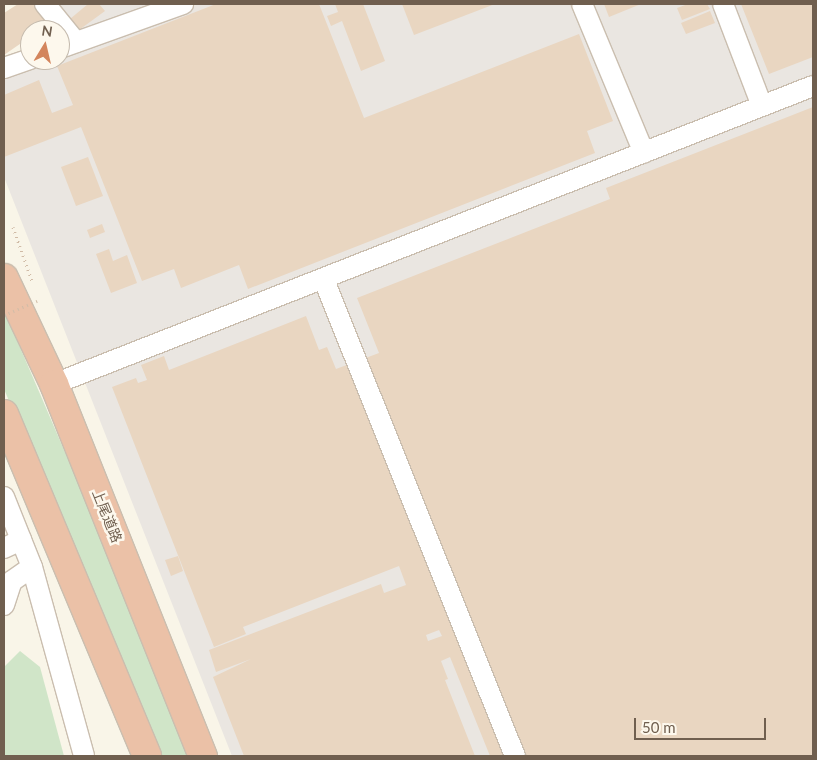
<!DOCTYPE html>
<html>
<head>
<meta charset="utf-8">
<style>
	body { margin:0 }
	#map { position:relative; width:817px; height:760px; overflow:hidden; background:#f9f5e8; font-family:Lato,"Noto Sans JP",sans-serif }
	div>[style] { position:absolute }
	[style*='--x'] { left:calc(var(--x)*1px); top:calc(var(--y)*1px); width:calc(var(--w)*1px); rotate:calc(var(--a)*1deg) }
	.industrial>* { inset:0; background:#eae6e1 }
	.green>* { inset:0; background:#d0e5c8 }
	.building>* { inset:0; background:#e9d6c1 }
	.path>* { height:3px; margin-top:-1.5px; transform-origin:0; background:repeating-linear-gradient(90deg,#d0bba6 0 1px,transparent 0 5px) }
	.roads { filter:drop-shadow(1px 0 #cabeaf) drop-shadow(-1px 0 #cabeaf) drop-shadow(0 1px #cabeaf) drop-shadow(0 -1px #cabeaf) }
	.minor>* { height:20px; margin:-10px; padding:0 10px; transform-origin:10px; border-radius:10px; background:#fff }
	.highway>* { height:28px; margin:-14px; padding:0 14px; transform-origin:14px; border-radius:14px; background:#ebc1a7 }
	.path-bridge>* { height:3px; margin-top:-1.5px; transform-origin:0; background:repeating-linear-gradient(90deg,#d0bba6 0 1px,transparent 0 5px) }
	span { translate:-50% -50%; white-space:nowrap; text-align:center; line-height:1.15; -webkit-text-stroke:5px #fdf8ed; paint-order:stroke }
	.street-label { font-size:14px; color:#705f4f }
	.frame { position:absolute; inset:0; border:5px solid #705f4f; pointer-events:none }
	.north { position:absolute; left:20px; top:20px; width:50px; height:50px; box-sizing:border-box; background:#fdf8ed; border:1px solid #c5bbae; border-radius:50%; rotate:9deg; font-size:14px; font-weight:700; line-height:20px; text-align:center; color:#705f4f }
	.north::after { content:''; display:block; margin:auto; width:18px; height:22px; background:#d3855d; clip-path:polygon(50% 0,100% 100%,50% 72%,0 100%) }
	.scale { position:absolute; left:634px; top:718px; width:132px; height:22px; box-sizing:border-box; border:2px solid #705f4f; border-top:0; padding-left:6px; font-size:15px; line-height:18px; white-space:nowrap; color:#705f4f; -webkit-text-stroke:4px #fdf8ed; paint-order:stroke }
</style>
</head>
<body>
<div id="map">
	<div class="industrial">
		<div style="clip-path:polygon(53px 4px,156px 4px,79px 31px)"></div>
		<div style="clip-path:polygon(199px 4px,813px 4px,813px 756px,232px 756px,4px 177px,4px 74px,42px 60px,60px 60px,60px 53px)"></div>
	</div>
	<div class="green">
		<div style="clip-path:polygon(4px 310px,128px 599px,190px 756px,158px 756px,4px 389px)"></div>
		<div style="clip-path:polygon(20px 651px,40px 667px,64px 756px,4px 756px,4px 667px)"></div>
	</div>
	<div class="building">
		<div style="clip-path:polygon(18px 4px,37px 4px,52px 26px,46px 30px,30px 30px,30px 37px,4px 55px,4px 13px)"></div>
		<div style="clip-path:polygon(88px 4px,99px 4px,105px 11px,79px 30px,70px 19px)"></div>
		<div style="clip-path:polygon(216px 4px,319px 4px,364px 118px,579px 34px,613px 121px,587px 131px,595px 153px,248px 289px,239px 265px,181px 288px,174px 269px,142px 281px,81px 127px,4px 157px,4px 95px,39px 80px,52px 113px,73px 105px,57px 66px)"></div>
		<div style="clip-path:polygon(335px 4px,363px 4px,385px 61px,361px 71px,342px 21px,331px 26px,327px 16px,338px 12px)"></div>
		<div style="clip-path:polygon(402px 4px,495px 4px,414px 35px)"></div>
		<div style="clip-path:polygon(604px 4px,641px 4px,609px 17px)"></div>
		<div style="clip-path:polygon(688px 4px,707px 4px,710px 9px,682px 20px,677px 8px)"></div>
		<div style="clip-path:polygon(741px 4px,813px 4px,813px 57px,769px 74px)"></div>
		<div style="clip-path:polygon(710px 11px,715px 23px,686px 34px,681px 23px)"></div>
		<div style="clip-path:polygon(evenodd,813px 107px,813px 756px,490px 756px,450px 657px,441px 661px,448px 679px,445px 680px,475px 756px,244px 756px,213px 677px,251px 659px,216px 672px,209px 650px,381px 584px,384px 593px,406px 585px,399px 566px,243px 627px,246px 634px,214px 647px,112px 387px,136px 378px,138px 383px,147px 380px,141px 365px,164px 356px,169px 370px,306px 316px,319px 350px,327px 347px,336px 369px,379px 353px,357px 298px,610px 199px,606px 188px,813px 107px,439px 630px,442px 636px,428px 641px,426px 635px,439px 630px)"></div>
		<div style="clip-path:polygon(88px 157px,103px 196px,76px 206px,61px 167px)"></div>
		<div style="clip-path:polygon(102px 224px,105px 232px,90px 238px,87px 230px)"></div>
		<div style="clip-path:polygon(109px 249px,113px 261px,127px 255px,137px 283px,111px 293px,96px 254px)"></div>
		<div style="clip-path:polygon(178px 556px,183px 571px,171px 576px,165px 560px)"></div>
	</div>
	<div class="path">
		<div style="--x:13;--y:227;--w:57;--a:70.6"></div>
	</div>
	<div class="roads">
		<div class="minor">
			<div style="--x:45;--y:4;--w:49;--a:50.8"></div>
			<div style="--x:582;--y:4;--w:161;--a:67.4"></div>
			<div style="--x:723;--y:4;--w:109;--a:69.1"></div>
			<div style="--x:60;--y:48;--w:131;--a:-19.7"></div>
			<div style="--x:4;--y:68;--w:28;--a:-19"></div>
			<div style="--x:324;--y:280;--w:513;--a:68.14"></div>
			<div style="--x:54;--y:384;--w:815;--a:-21.44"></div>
			<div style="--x:4;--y:497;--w:75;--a:68.2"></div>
			<div style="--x:32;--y:567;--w:196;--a:74.6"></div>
			<div style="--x:4;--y:548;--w:19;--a:-25"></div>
			<div style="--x:4;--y:605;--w:25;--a:-72"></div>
			<div style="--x:12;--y:581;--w:24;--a:-35"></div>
		</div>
		<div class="highway">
			<div style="--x:4;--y:278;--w:117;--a:64.7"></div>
			<div style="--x:54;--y:384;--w:401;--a:68.2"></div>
			<div style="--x:4;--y:414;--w:371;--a:67.3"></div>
		</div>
	</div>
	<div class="path-bridge">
		<div style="--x:4;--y:315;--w:38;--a:-23"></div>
	</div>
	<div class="street-label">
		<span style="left:107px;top:516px;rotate:68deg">上尾道路</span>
	</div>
	<div class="frame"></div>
	<div class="north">N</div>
	<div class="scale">50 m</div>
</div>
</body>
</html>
